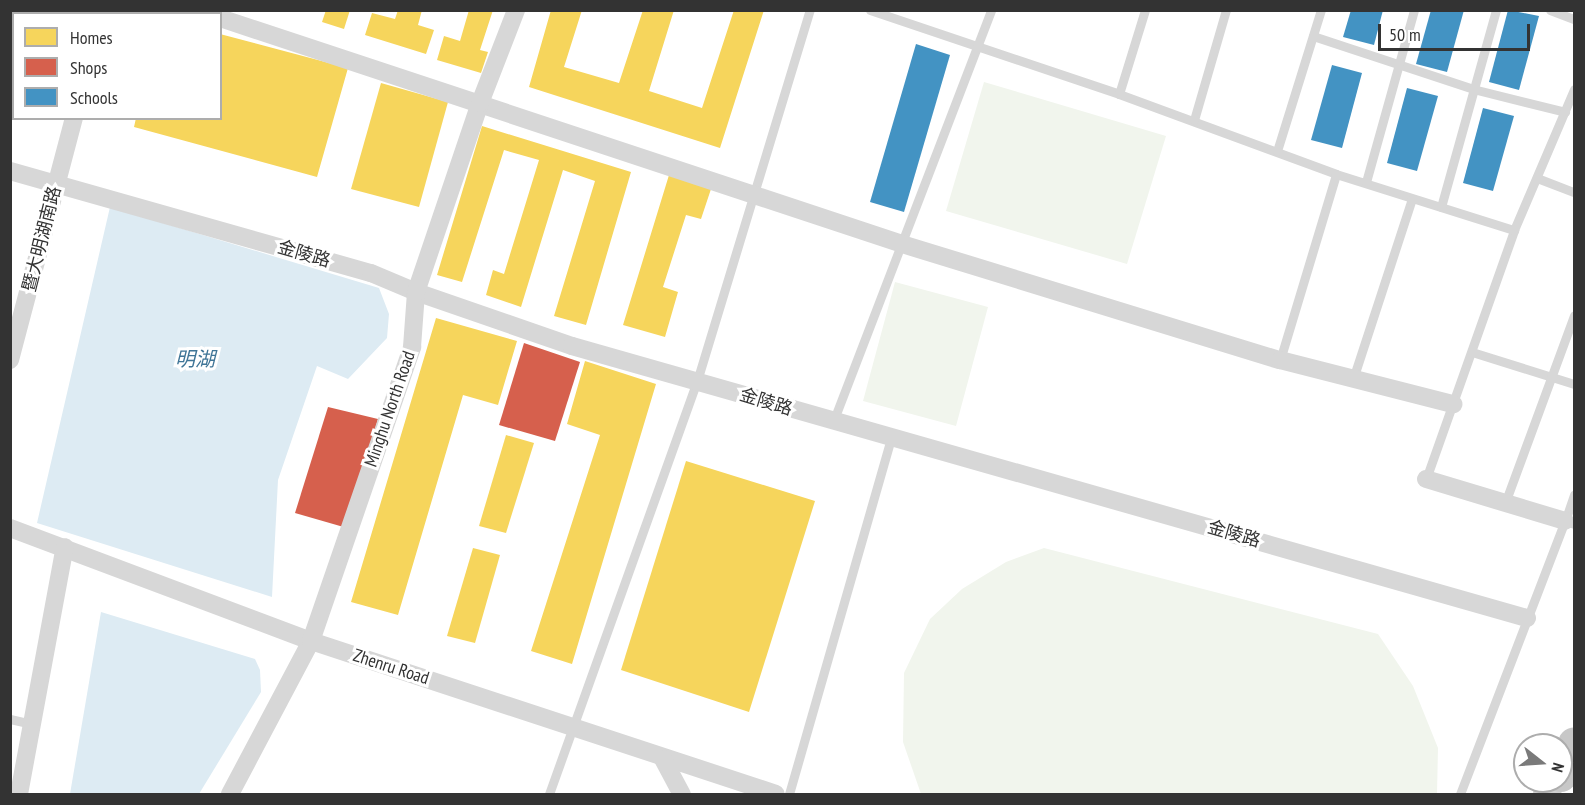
<!DOCTYPE html>
<html>
<head>
<meta charset="utf-8">
<style>
	body { margin:0 }
	#map { position:relative; width:1585px; height:805px; overflow:hidden; background:#fff; font-family:"PT Sans Narrow","Noto Sans SC",sans-serif }
	div>[style] { position:absolute }
	[style*='--x'] { left:calc(var(--x)*1px); top:calc(var(--y)*1px); width:calc(var(--w)*1px); rotate:calc(var(--a)*1deg) }
	.green>* { inset:0; background:#f1f5ed }
	.water>* { inset:0; background:#ddebf3 }
	.homes>* { inset:0; background:#f6d55c }
	.shops>* { inset:0; background:#d6604d }
	.schools>* { inset:0; background:#4393c3 }
	.service>* { height:9px; margin:-4.5px; padding:0 4.5px; transform-origin:4.5px; border-radius:4.5px; background:#d7d7d7 }
	.minor>* { height:18px; margin:-9px; padding:0 9px; transform-origin:9px; border-radius:9px; background:#d7d7d7 }
	.secondary>* { height:26px; margin:-13px; padding:0 13px; transform-origin:13px; border-radius:13px; background:#d0d0d0 }
	.trunk>* { height:32px; margin:-16px; padding:0 16px; transform-origin:16px; border-radius:16px; background:#c7c7c7 }
	span { translate:-50% -50%; white-space:nowrap; text-align:center; line-height:1.15; -webkit-text-stroke:6px #fff; paint-order:stroke }
	.street-label { font-size:18px; color:#333 }
	.water-label { font-size:20px; color:#3f7597; font-style:italic }
	.frame { position:absolute; inset:0; border:12px solid #333; pointer-events:none }
	.legend { position:absolute; left:12px; top:12px; width:210px; height:108px; box-sizing:border-box; background:#fff; border:2px solid #adadad; margin:0; padding:8px 10px; list-style:none; font-size:18px; color:#333 }
	.legend li { display:flex; align-items:center; gap:12px; height:30px }
	.legend b { width:30px; border:2px solid #adadad }
	.north { position:absolute; left:1513px; top:733px; width:60px; height:60px; box-sizing:border-box; background:#fff; border:2px solid #adadad; border-radius:50%; rotate:107deg; font-size:16px; font-weight:700; line-height:24px; text-align:center; color:#333 }
	.north::after { content:''; display:block; margin:auto; width:21px; height:27px; background:#7a7a7a; clip-path:polygon(50% 0,100% 100%,50% 72%,0 100%) }
	.scale { position:absolute; left:1378px; top:24px; width:152px; height:27px; box-sizing:border-box; border:3px solid #333; border-top:0; padding-left:8px; font-size:18px; line-height:21px; white-space:nowrap; color:#333; -webkit-text-stroke:4px #fff; paint-order:stroke }
</style>
</head>
<body>
<div id="map">
	<div class="green">
		<div style="clip-path:polygon(984px 82px,1166px 136px,1127px 264px,946px 211px)"></div>
		<div style="clip-path:polygon(895px 282px,988px 307px,956px 426px,863px 401px)"></div>
		<div style="clip-path:polygon(1044px 548px,1378px 634px,1413px 686px,1438px 748px,1437px 794px,921px 794px,903px 742px,904px 673px,930px 619px,962px 589px,1006px 562px)"></div>
	</div>
	<div class="water">
		<div style="clip-path:polygon(110px 207px,379px 288px,389px 314px,387px 338px,348px 379px,317px 366px,278px 480px,272px 597px,37px 523px)"></div>
		<div style="clip-path:polygon(101px 612px,255px 659px,260px 670px,261px 692px,199px 794px,70px 794px)"></div>
	</div>
	<div class="homes">
		<div style="clip-path:polygon(326px 10px,350px 10px,344px 29px,322px 22px)"></div>
		<div style="clip-path:polygon(398px 10px,422px 10px,418px 25px,434px 30px,426px 54px,365px 35px,372px 13px,395px 19px)"></div>
		<div style="clip-path:polygon(469px 10px,493px 10px,480px 50px,488px 52px,481px 73px,437px 60px,444px 36px,460px 41px)"></div>
		<div style="clip-path:polygon(551px 10px,582px 10px,564px 67px,619px 83px,643px 10px,674px 10px,649px 91px,702px 108px,734px 10px,764px 10px,720px 148px,529px 87px)"></div>
		<div style="clip-path:polygon(220px 34px,348px 68px,317px 177px,134px 127px,136px 118px,220px 118px)"></div>
		<div style="clip-path:polygon(381px 83px,448px 102px,419px 207px,351px 189px)"></div>
		<div style="clip-path:polygon(482px 126px,631px 172px,586px 325px,554px 316px,595px 181px,563px 170px,521px 307px,486px 295px,493px 270px,504px 274px,539px 160px,504px 150px,462px 282px,437px 275px)"></div>
		<div style="clip-path:polygon(669px 175px,712px 186px,701px 219px,686px 215px,663px 287px,678px 292px,665px 337px,623px 325px)"></div>
		<div style="clip-path:polygon(436px 318px,517px 341px,498px 405px,463px 395px,398px 615px,351px 602px)"></div>
		<div style="clip-path:polygon(585px 361px,656px 384px,572px 664px,531px 651px,600px 435px,567px 424px)"></div>
		<div style="clip-path:polygon(506px 435px,534px 443px,506px 533px,479px 526px)"></div>
		<div style="clip-path:polygon(686px 461px,815px 501px,749px 712px,621px 670px)"></div>
		<div style="clip-path:polygon(473px 548px,500px 555px,475px 643px,447px 636px)"></div>
	</div>
	<div class="shops">
		<div style="clip-path:polygon(524px 343px,580px 362px,555px 441px,499px 425px)"></div>
		<div style="clip-path:polygon(328px 407px,378px 419px,347px 528px,295px 513px)"></div>
	</div>
	<div class="schools">
		<div style="clip-path:polygon(24px 10px,46px 10px,23px 14px)"></div>
		<div style="clip-path:polygon(1351px 10px,1383px 10px,1374px 45px,1343px 37px)"></div>
		<div style="clip-path:polygon(1431px 10px,1464px 10px,1447px 72px,1416px 64px)"></div>
		<div style="clip-path:polygon(1508px 10px,1539px 16px,1519px 90px,1489px 82px)"></div>
		<div style="clip-path:polygon(916px 44px,950px 55px,904px 212px,870px 202px)"></div>
		<div style="clip-path:polygon(14px 49px,14px 95px,10px 94px)"></div>
		<div style="clip-path:polygon(1332px 65px,1362px 73px,1342px 148px,1311px 140px)"></div>
		<div style="clip-path:polygon(1407px 88px,1438px 96px,1417px 171px,1387px 163px)"></div>
		<div style="clip-path:polygon(1483px 108px,1514px 116px,1493px 191px,1463px 183px)"></div>
	</div>
	<div class="service">
		<div style="--x:870;--y:10;--w:263;--a:18.6"></div>
		<div style="--x:1119;--y:94;--w:231;--a:20.2"></div>
		<div style="--x:1336;--y:174;--w:187;--a:17.5"></div>
		<div style="--x:1550;--y:10;--w:26;--a:21"></div>
		<div style="--x:1313;--y:36;--w:169;--a:18.3"></div>
		<div style="--x:1473;--y:89;--w:95;--a:14"></div>
		<div style="--x:1119;--y:94;--w:88;--a:-72.8"></div>
		<div style="--x:1194;--y:120;--w:115;--a:-73.8"></div>
		<div style="--x:1277;--y:151;--w:148;--a:-72.7"></div>
		<div style="--x:1537;--y:178;--w:40;--a:21"></div>
		<div style="--x:1366;--y:182;--w:179;--a:-74.4"></div>
		<div style="--x:1441;--y:207;--w:205;--a:-74.4"></div>
		<div style="--x:1472;--y:352;--w:107;--a:17.4"></div>
		<div style="--x:1280;--y:360;--w:194;--a:-73.2"></div>
		<div style="--x:1353;--y:379;--w:189;--a:-71.9"></div>
		<div style="--x:833;--y:422;--w:441;--a:-69"></div>
		<div style="--x:1426;--y:479;--w:264;--a:-70.5"></div>
		<div style="--x:1514;--y:230;--w:153;--a:-66.9"></div>
		<div style="--x:1505;--y:503;--w:200;--a:-69.8"></div>
		<div style="--x:1565;--y:521;--w:28;--a:-71"></div>
		<div style="--x:10;--y:719;--w:22;--a:13"></div>
		<div style="--x:549;--y:794;--w:439;--a:-70.3"></div>
		<div style="--x:697;--y:381;--w:388;--a:-73.1"></div>
		<div style="--x:789;--y:794;--w:369;--a:-74"></div>
		<div style="--x:1460;--y:794;--w:292;--a:-69"></div>
		<div style="--x:1565;--y:521;--w:9;--a:18"></div>
	</div>
	<div class="minor">
		<div style="--x:197;--y:10;--w:10;--a:24"></div>
		<div style="--x:104;--y:14;--w:4;--a:-76"></div>
		<div style="--x:220;--y:18;--w:718;--a:18.33"></div>
		<div style="--x:902;--y:244;--w:395;--a:17.1"></div>
		<div style="--x:1280;--y:360;--w:179;--a:14.3"></div>
		<div style="--x:10;--y:171;--w:375;--a:15.8"></div>
		<div style="--x:371;--y:273;--w:49;--a:22.9"></div>
		<div style="--x:416;--y:292;--w:165;--a:19.1"></div>
		<div style="--x:572;--y:346;--w:993;--a:15.9"></div>
		<div style="--x:10;--y:360;--w:250;--a:-75.2"></div>
		<div style="--x:1426;--y:479;--w:145;--a:16.8"></div>
		<div style="--x:10;--y:528;--w:322;--a:20.6"></div>
		<div style="--x:311;--y:641;--w:489;--a:18.2"></div>
		<div style="--x:663;--y:759;--w:40;--a:62"></div>
		<div style="--x:19;--y:794;--w:251;--a:-79.5"></div>
		<div style="--x:230;--y:794;--w:173;--a:-62.1"></div>
		<div style="--x:311;--y:641;--w:311;--a:-71"></div>
		<div style="--x:412;--y:347;--w:55;--a:-85.8"></div>
		<div style="--x:416;--y:292;--w:200;--a:-71.3"></div>
		<div style="--x:480;--y:103;--w:100;--a:-68.8"></div>
	</div>
	<div class="secondary">
		<div style="--x:1546;--y:794;--w:15;--a:-62"></div>
	</div>
	<div class="trunk">
		<div style="--x:1561;--y:776;--w:35;--a:-68"></div>
	</div>
	<div class="street-label">
		<span style="left:42px;top:239px;rotate:-76deg">暨大明湖南路</span>
		<span style="left:304px;top:254px;rotate:16deg">金陵路</span>
		<span style="left:766px;top:402px;rotate:17deg">金陵路</span>
		<span style="left:390px;top:409px;rotate:-71deg">Minghu North Road</span>
		<span style="left:1234px;top:534px;rotate:16deg">金陵路</span>
		<span style="left:391px;top:667px;rotate:18deg">Zhenru Road</span>
	</div>
	<div class="water-label">
		<span style="left:195px;top:359px">明湖</span>
	</div>
	<div class="frame"></div>
	<ul class="legend">
	<li><b style="height:16px;background:#f6d55c"></b>Homes</li>
	<li><b style="height:16px;background:#d6604d"></b>Shops</li>
	<li><b style="height:16px;background:#4393c3"></b>Schools</li>
	</ul>
	<div class="north">N</div>
	<div class="scale">50 m</div>
</div>
</body>
</html>
